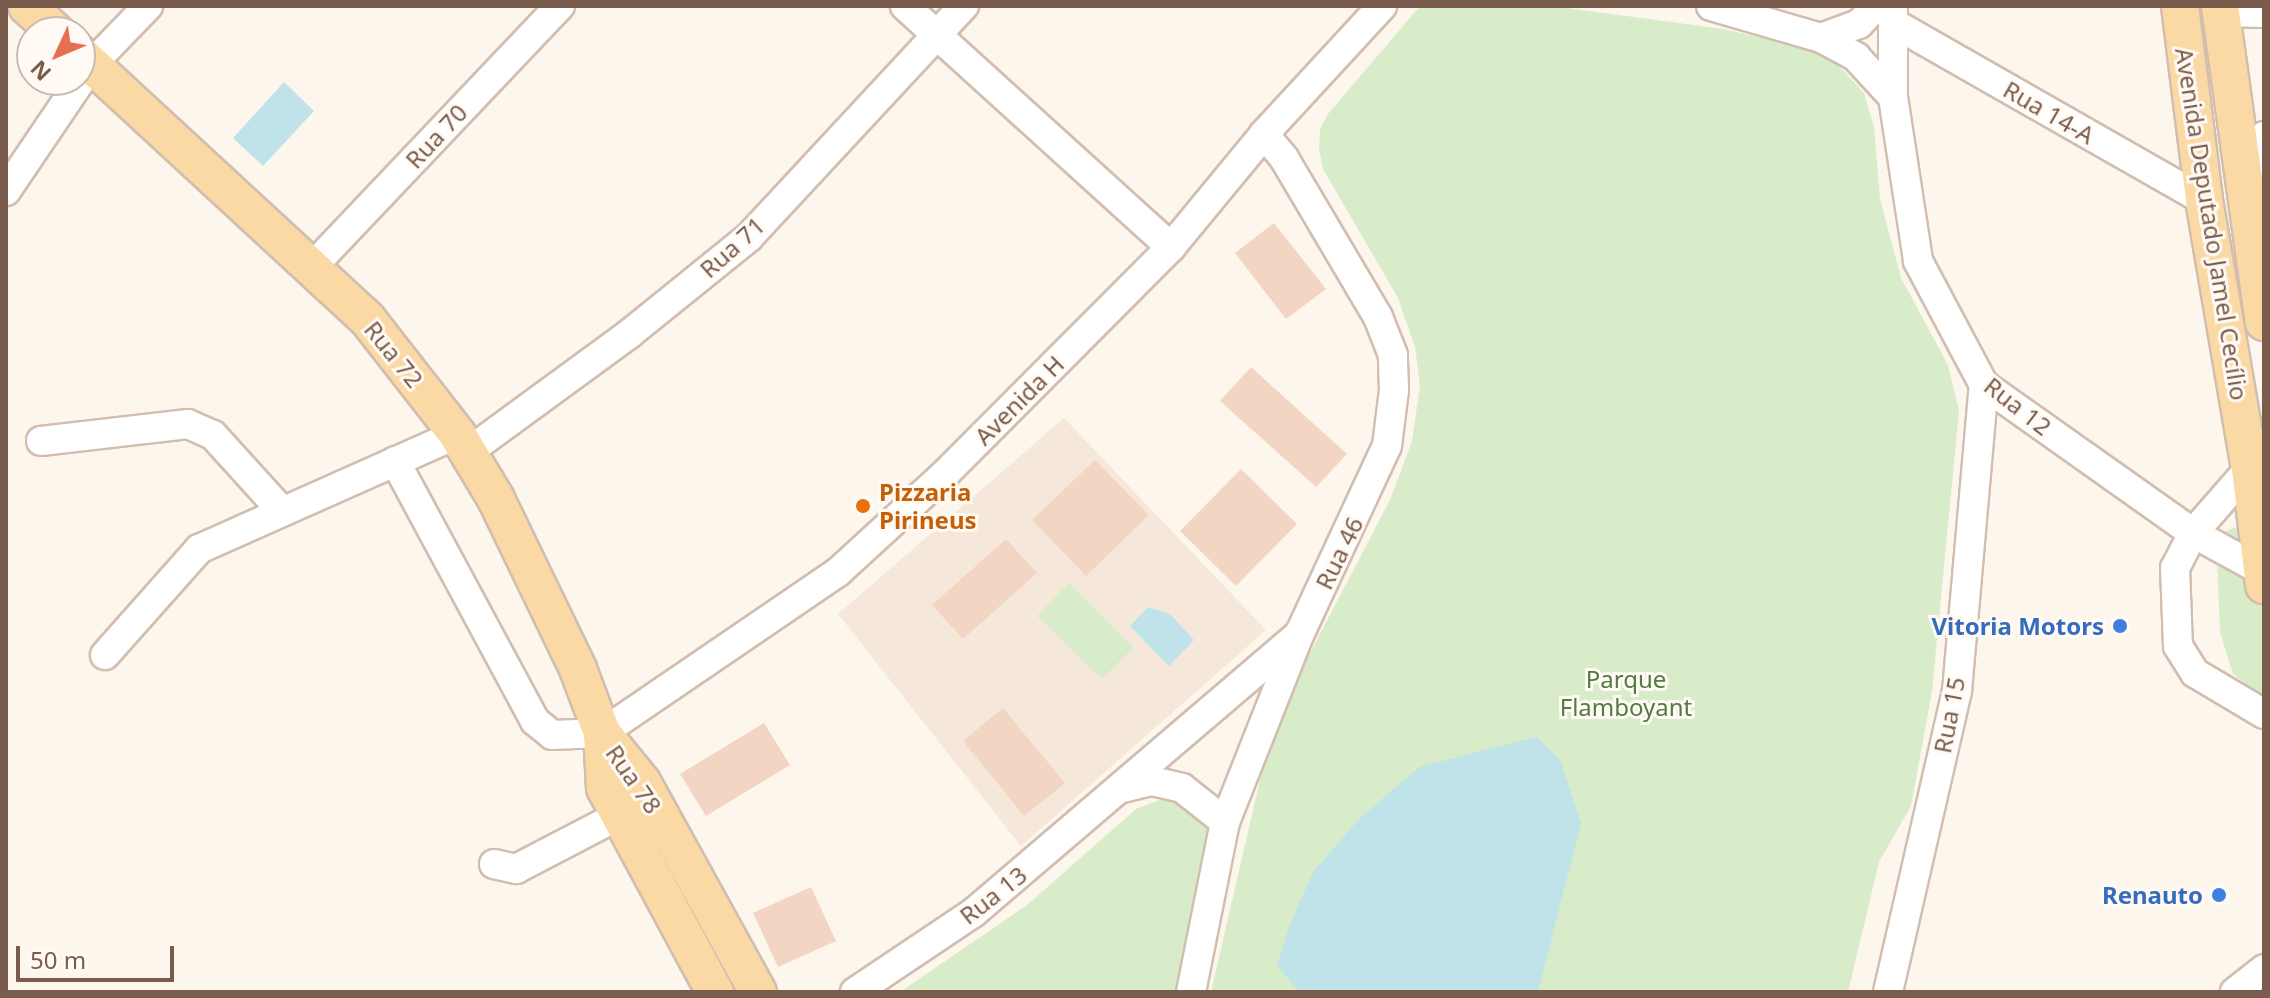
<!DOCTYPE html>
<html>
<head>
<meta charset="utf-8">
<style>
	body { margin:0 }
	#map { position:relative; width:2270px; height:998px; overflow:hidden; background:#fdf6ec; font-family:"Noto Sans",sans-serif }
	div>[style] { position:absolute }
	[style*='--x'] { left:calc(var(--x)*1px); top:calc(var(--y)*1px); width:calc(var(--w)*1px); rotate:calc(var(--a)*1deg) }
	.residential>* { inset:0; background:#f5e8da }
	.green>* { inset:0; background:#d8ecc9 }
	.water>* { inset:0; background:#bfe3e8 }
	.building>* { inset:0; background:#f3d5c3 }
	.roads { filter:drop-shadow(2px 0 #d1beb0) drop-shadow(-2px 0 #d1beb0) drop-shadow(0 2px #d1beb0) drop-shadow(0 -2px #d1beb0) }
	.minor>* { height:28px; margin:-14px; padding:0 14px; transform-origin:14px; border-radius:14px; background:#fff }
	.major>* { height:36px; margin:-18px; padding:0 18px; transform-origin:18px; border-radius:18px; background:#fbd9a5 }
	.dots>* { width:22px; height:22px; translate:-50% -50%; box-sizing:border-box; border:4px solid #fffaf3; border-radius:50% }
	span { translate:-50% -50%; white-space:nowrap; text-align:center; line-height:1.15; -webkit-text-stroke:6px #fffaf3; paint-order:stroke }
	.street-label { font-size:24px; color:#7a5c4d }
	.food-label { font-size:24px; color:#c56008; font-weight:700 }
	.left { translate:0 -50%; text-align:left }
	.shop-label { font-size:24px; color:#366cbe; font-weight:700 }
	.right { translate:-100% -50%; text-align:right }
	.park-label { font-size:24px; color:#537a41 }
	.frame { position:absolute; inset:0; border:8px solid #7a5c4d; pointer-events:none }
	.north { position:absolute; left:16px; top:16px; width:80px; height:80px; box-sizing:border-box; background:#fffaf3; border:2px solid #cabbb1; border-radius:50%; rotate:226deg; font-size:22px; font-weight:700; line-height:32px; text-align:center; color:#7a5c4d }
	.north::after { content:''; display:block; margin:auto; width:28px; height:36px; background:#e76f51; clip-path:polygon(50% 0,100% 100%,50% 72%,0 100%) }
	.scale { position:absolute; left:16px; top:946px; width:158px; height:36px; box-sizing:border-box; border:4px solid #7a5c4d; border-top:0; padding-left:10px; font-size:24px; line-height:28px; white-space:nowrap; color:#7a5c4d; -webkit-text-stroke:6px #fffaf3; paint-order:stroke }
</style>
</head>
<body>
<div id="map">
	<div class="residential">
		<div style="clip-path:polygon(1064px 418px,1266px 630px,1021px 846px,838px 614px)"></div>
	</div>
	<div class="green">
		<div style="clip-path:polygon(1420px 6px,1552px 6px,1723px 29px,1800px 47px,1836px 63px,1864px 93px,1874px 127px,1880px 199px,1901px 278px,1948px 365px,1959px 411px,1932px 691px,1911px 806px,1879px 862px,1848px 992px,1211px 992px,1266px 754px,1290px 691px,1390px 500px,1412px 441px,1420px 386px,1415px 347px,1398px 298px,1323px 169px,1319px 148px,1320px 129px,1328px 114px)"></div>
		<div style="clip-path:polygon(2264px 516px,2264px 697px,2233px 674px,2220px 632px,2216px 535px)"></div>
		<div style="clip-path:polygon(1069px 583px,1134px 647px,1102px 679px,1037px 616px)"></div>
		<div style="clip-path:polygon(1167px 797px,1178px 799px,1203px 819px,1210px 839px,1179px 992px,900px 992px,1027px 905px,1136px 809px)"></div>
	</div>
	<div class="water">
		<div style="clip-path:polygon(284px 82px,314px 111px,263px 166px,233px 138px)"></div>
		<div style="clip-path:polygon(1148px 607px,1170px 614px,1194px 640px,1169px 666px,1130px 626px)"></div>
		<div style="clip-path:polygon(1536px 737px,1560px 759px,1581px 823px,1538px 992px,1301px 992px,1294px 986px,1277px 965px,1290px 924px,1313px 872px,1359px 819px,1419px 767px)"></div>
	</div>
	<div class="building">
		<div style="clip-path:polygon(1274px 223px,1326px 289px,1286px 319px,1235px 253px)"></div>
		<div style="clip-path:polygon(1251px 367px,1347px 454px,1316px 487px,1220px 401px)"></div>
		<div style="clip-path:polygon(1095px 460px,1149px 515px,1086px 576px,1032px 520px)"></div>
		<div style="clip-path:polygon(1241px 469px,1297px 524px,1236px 586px,1180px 531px)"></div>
		<div style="clip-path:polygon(1006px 539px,1037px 573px,963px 639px,932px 605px)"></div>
		<div style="clip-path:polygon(1003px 708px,1065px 783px,1024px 816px,963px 741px)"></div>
		<div style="clip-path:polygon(764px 723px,790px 765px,706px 816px,680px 774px)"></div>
		<div style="clip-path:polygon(811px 887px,836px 941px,778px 967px,753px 913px)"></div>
	</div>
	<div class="roads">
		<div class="minor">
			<div style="--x:905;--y:6;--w:359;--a:42.2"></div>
			<div style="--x:1711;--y:6;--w:115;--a:16.2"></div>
			<div style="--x:1821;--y:38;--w:40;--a:28"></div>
			<div style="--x:1856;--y:57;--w:54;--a:47.2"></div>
			<div style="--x:1893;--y:6;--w:91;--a:90"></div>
			<div style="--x:1893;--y:97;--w:166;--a:81.3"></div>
			<div style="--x:1918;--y:261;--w:140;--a:62"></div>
			<div style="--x:1984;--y:385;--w:256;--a:35.3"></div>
			<div style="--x:2193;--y:533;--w:79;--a:28.8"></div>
			<div style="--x:2221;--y:12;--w:43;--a:1.3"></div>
			<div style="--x:1895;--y:24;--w:356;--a:29.7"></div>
			<div style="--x:1821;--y:38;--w:40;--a:-20.2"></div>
			<div style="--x:1859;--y:24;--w:25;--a:-47"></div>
			<div style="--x:2245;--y:180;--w:48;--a:-66.6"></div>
			<div style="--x:6;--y:191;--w:153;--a:-55.9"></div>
			<div style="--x:92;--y:64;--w:81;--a:-46"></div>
			<div style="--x:313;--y:266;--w:359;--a:-46.5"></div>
			<div style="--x:41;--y:441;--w:148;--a:-6.6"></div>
			<div style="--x:188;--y:424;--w:27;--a:24"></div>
			<div style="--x:213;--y:435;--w:103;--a:47.8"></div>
			<div style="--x:468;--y:452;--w:200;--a:-36.2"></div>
			<div style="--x:629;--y:334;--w:154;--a:-38.9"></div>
			<div style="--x:749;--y:237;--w:316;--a:-47.1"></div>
			<div style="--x:395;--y:461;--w:295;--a:61.7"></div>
			<div style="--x:535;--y:721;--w:22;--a:39"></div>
			<div style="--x:552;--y:735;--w:50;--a:-2.3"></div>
			<div style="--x:602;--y:733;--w:286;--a:-34.3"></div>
			<div style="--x:838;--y:572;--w:145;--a:-42.5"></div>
			<div style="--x:945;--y:474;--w:320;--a:-45.1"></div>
			<div style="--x:1171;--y:247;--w:146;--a:-50.5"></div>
			<div style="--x:1264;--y:134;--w:174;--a:-47.3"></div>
			<div style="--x:2250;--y:468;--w:86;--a:131.2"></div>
			<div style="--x:2193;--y:533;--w:39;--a:117"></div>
			<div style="--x:2175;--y:568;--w:78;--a:87.8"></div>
			<div style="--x:2178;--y:646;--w:32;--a:58"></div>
			<div style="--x:2195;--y:673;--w:80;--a:30.7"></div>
			<div style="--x:105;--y:655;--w:142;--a:-48.4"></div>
			<div style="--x:199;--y:549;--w:282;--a:-24"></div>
			<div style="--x:1123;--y:788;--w:30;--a:-14"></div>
			<div style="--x:1152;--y:781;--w:31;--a:13"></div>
			<div style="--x:1182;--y:788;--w:55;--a:38.3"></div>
			<div style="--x:494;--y:864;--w:23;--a:13"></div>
			<div style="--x:516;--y:869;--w:115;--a:-27.5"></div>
			<div style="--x:855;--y:992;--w:142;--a:-33.8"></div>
			<div style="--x:973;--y:913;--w:426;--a:-40.5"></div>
			<div style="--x:1191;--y:992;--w:173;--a:-78.7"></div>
			<div style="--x:1225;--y:822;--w:203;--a:-68.4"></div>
			<div style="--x:1300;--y:633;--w:206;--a:-65.1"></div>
			<div style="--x:1387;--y:446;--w:56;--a:-82.9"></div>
			<div style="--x:1394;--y:390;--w:35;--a:-92"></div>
			<div style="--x:1393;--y:355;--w:41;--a:-111.5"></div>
			<div style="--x:1378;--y:317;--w:185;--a:-120.6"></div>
			<div style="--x:1284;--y:158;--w:31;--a:-130"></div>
			<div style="--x:1888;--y:992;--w:309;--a:-77.1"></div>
			<div style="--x:1957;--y:691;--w:307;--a:-85"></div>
			<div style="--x:2235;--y:992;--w:37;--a:-38"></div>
		</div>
		<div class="major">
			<div style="--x:27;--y:6;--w:39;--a:42"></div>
			<div style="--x:2180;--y:6;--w:195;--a:82.9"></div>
			<div style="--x:2204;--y:200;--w:272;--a:80.3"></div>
			<div style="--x:2250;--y:468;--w:118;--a:83.2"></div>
			<div style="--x:2220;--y:6;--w:319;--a:82.1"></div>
			<div style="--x:80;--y:54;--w:392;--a:42.7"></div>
			<div style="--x:368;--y:320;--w:145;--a:52"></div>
			<div style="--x:457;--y:434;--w:76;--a:59"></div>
			<div style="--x:496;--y:499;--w:189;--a:64.2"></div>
			<div style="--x:578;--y:669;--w:68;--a:69.4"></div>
			<div style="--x:602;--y:733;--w:55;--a:86.9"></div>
			<div style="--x:605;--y:788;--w:232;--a:61.7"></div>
			<div style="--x:602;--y:733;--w:63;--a:50.8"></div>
			<div style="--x:642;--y:782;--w:240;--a:61.1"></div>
		</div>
	</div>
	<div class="dots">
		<div style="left:863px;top:506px;background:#e8710a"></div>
		<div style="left:2120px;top:626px;background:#3f7fe0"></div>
		<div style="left:2219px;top:895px;background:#3f7fe0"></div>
	</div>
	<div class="street-label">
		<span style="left:2049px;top:112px;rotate:30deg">Rua 14-A</span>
		<span style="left:436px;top:136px;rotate:-47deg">Rua 70</span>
		<span style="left:2212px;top:224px;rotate:81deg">Avenida Deputado Jamel Cecílio</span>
		<span style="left:732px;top:247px;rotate:-42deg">Rua 71</span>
		<span style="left:394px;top:354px;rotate:51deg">Rua 72</span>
		<span style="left:1019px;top:400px;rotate:-45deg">Avenida H</span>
		<span style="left:2018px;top:406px;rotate:38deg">Rua 12</span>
		<span style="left:1339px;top:553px;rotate:-64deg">Rua 46</span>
		<span style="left:1949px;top:715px;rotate:-79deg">Rua 15</span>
		<span style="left:634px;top:779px;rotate:55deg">Rua 78</span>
		<span style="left:993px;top:895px;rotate:-38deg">Rua 13</span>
	</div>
	<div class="food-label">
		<span class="left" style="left:879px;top:506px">Pizzaria<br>Pirineus</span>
	</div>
	<div class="shop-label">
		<span class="right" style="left:2104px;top:626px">Vitoria Motors</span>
		<span class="right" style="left:2203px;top:895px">Renauto</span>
	</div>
	<div class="park-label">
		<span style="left:1626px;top:693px">Parque<br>Flamboyant</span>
	</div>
	<div class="frame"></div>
	<div class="north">N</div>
	<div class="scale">50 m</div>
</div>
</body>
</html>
